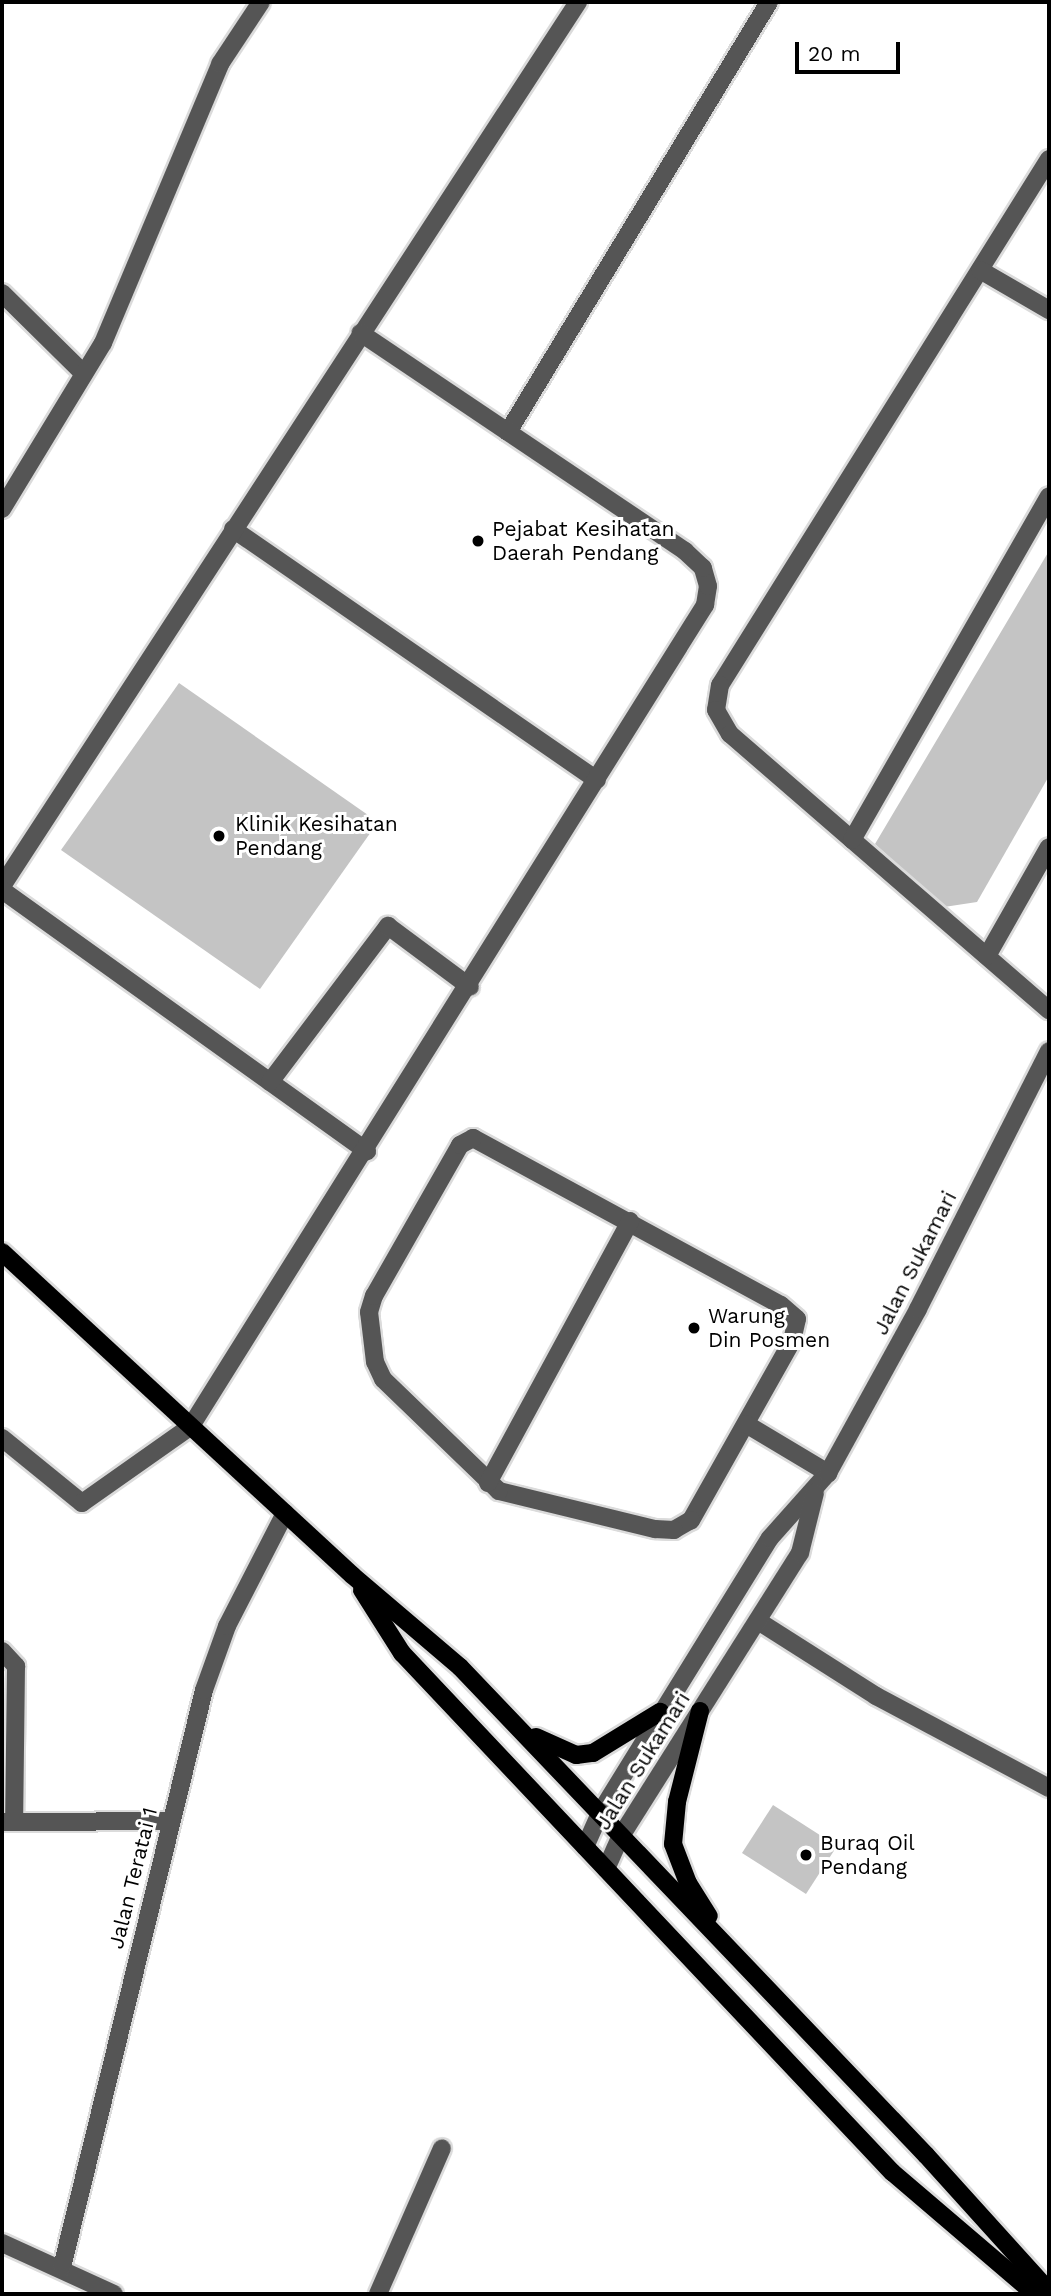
<!DOCTYPE html>
<html>
<head>
<meta charset="utf-8">
<style>
	body { margin:0 }
	#map { position:relative; width:1051px; height:2296px; overflow:hidden; background:#fff; font-family:"Work Sans",sans-serif }
	div>[style] { position:absolute }
	[style*='--x'] { left:calc(var(--x)*1px); top:calc(var(--y)*1px); width:calc(var(--w)*1px); rotate:calc(var(--a)*1deg) }
	.building>* { inset:0; background:#c4c4c4 }
	.roads { filter:drop-shadow(2px 0 #dbdbdb) drop-shadow(-2px 0 #dbdbdb) drop-shadow(0 2px #dbdbdb) drop-shadow(0 -2px #dbdbdb) }
	.minor>* { height:18px; margin:-9px; padding:0 9px; transform-origin:9px; border-radius:9px; background:#555 }
	.major>* { height:18px; margin:-9px; padding:0 9px; transform-origin:9px; border-radius:9px; background:#000 }
	.dots>* { width:19px; height:19px; translate:-50% -50%; box-sizing:border-box; border:4px solid #fff; border-radius:50% }
	span { translate:-50% -50%; white-space:nowrap; text-align:center; line-height:1.15; -webkit-text-stroke:6px #fff; paint-order:stroke }
	.poi-label { font-size:21px; color:#000 }
	.left { translate:0 -50%; text-align:left }
	.street-label { font-size:21px; color:#000 }
	.frame { position:absolute; inset:0; border:4px solid #000; pointer-events:none }
	.scale { position:absolute; left:795px; top:42px; width:105px; height:32px; box-sizing:border-box; border:4px solid #000; border-top:0; padding-left:9px; font-size:21px; line-height:24px; white-space:nowrap; color:#000; -webkit-text-stroke:5px #fff; paint-order:stroke }
</style>
</head>
<body>
<div id="map">
	<div class="building">
		<div style="clip-path:polygon(1049px 551px,1049px 776px,977px 902px,944px 907px,875px 844px)"></div>
		<div style="clip-path:polygon(179px 683px,378px 822px,260px 989px,61px 850px)"></div>
		<div style="clip-path:polygon(773px 1805px,837px 1846px,806px 1894px,742px 1853px)"></div>
	</div>
	<div class="roads">
		<div class="minor">
			<div style="--x:1049;--y:159;--w:620;--a:122.02"></div>
			<div style="--x:720;--y:685;--w:25;--a:99"></div>
			<div style="--x:716;--y:710;--w:28;--a:60"></div>
			<div style="--x:730;--y:734;--w:422;--a:40.9"></div>
			<div style="--x:980;--y:270;--w:80;--a:30.1"></div>
			<div style="--x:2;--y:293;--w:115;--a:44.6"></div>
			<div style="--x:508;--y:432;--w:503;--a:-58.74"></div>
			<div style="--x:2;--y:509;--w:194;--a:-58.7"></div>
			<div style="--x:103;--y:343;--w:303;--a:-67.2"></div>
			<div style="--x:220;--y:64;--w:74;--a:-56.5"></div>
			<div style="--x:233;--y:529;--w:442;--a:34.6"></div>
			<div style="--x:852;--y:840;--w:396;--a:-60.2"></div>
			<div style="--x:2;--y:886;--w:1055;--a:-56.91"></div>
			<div style="--x:2;--y:890;--w:449;--a:35.6"></div>
			<div style="--x:987;--y:956;--w:125;--a:-60.4"></div>
			<div style="--x:270;--y:1082;--w:196;--a:-52.9"></div>
			<div style="--x:388;--y:926;--w:102;--a:36.6"></div>
			<div style="--x:473;--y:1138;--w:350;--a:28.5"></div>
			<div style="--x:781;--y:1305;--w:21;--a:41"></div>
			<div style="--x:797;--y:1319;--w:23;--a:103"></div>
			<div style="--x:792;--y:1341;--w:206;--a:119.4"></div>
			<div style="--x:691;--y:1520;--w:20;--a:150"></div>
			<div style="--x:674;--y:1530;--w:19;--a:-177"></div>
			<div style="--x:655;--y:1529;--w:161;--a:-166.3"></div>
			<div style="--x:499;--y:1491;--w:161;--a:-136"></div>
			<div style="--x:383;--y:1379;--w:19;--a:-115"></div>
			<div style="--x:375;--y:1362;--w:50;--a:-96.8"></div>
			<div style="--x:369;--y:1312;--w:17;--a:-73"></div>
			<div style="--x:374;--y:1296;--w:174;--a:-60.3"></div>
			<div style="--x:460;--y:1145;--w:15;--a:-28"></div>
			<div style="--x:746;--y:1424;--w:96;--a:30.9"></div>
			<div style="--x:2;--y:1438;--w:103;--a:39.1"></div>
			<div style="--x:82;--y:1503;--w:133;--a:-35.2"></div>
			<div style="--x:191;--y:1426;--w:969;--a:-57.95"></div>
			<div style="--x:705;--y:605;--w:19;--a:-81"></div>
			<div style="--x:708;--y:586;--w:19;--a:-106"></div>
			<div style="--x:703;--y:568;--w:25;--a:-137"></div>
			<div style="--x:685;--y:551;--w:391;--a:-146.1"></div>
			<div style="--x:488;--y:1483;--w:298;--a:-61.5"></div>
			<div style="--x:758;--y:1621;--w:140;--a:32.4"></div>
			<div style="--x:876;--y:1696;--w:196;--a:28"></div>
			<div style="--x:2;--y:1651;--w:21;--a:47"></div>
			<div style="--x:16;--y:1666;--w:156;--a:90.7"></div>
			<div style="--x:2;--y:1822;--w:169;--a:-0.3"></div>
			<div style="--x:585;--y:1847;--w:37;--a:-66"></div>
			<div style="--x:600;--y:1813;--w:323;--a:-58.3"></div>
			<div style="--x:770;--y:1538;--w:87;--a:-48.3"></div>
			<div style="--x:828;--y:1473;--w:187;--a:-61.2"></div>
			<div style="--x:918;--y:1309;--w:289;--a:-63.1"></div>
			<div style="--x:606;--y:1869;--w:36;--a:-66"></div>
			<div style="--x:621;--y:1836;--w:335;--a:-57.7"></div>
			<div style="--x:800;--y:1553;--w:62;--a:-76"></div>
			<div style="--x:2;--y:2243;--w:123;--a:24.5"></div>
			<div style="--x:62;--y:2267;--w:594;--a:-76.17"></div>
			<div style="--x:204;--y:1690;--w:68;--a:-70.2"></div>
			<div style="--x:227;--y:1626;--w:127;--a:-62.8"></div>
			<div style="--x:378;--y:2294;--w:159;--a:-66.3"></div>
		</div>
		<div class="major">
			<div style="--x:2;--y:1252;--w:476;--a:42.7"></div>
			<div style="--x:352;--y:1575;--w:142;--a:40.4"></div>
			<div style="--x:460;--y:1667;--w:675;--a:46.32"></div>
			<div style="--x:926;--y:2155;--w:183;--a:47.9"></div>
			<div style="--x:362;--y:1590;--w:75;--a:57.6"></div>
			<div style="--x:402;--y:1653;--w:714;--a:46.65"></div>
			<div style="--x:892;--y:2172;--w:188;--a:40.5"></div>
			<div style="--x:700;--y:1711;--w:94;--a:104.2"></div>
			<div style="--x:677;--y:1802;--w:42;--a:95.4"></div>
			<div style="--x:673;--y:1844;--w:42;--a:69"></div>
			<div style="--x:688;--y:1883;--w:39;--a:58"></div>
			<div style="--x:536;--y:1737;--w:44;--a:24.2"></div>
			<div style="--x:576;--y:1755;--w:17;--a:-7"></div>
			<div style="--x:593;--y:1753;--w:79;--a:-31.5"></div>
		</div>
	</div>
	<div class="dots">
		<div style="left:478px;top:541px;background:#000"></div>
		<div style="left:219px;top:836px;background:#000"></div>
		<div style="left:694px;top:1328px;background:#000"></div>
		<div style="left:806px;top:1855px;background:#000"></div>
	</div>
	<div class="poi-label">
		<span class="left" style="left:492px;top:541px">Pejabat Kesihatan<br>Daerah Pendang</span>
		<span class="left" style="left:235px;top:836px">Klinik Kesihatan<br>Pendang</span>
		<span class="left" style="left:708px;top:1328px">Warung<br>Din Posmen</span>
		<span class="left" style="left:820px;top:1855px">Buraq Oil<br>Pendang</span>
	</div>
	<div class="street-label">
		<span style="left:915px;top:1263px;rotate:-63deg">Jalan Sukamari</span>
		<span style="left:643px;top:1761px;rotate:-58deg">Jalan Sukamari</span>
		<span style="left:133px;top:1878px;rotate:-76deg">Jalan Teratai 1</span>
	</div>
	<div class="frame"></div>
	<div class="scale">20 m</div>
</div>
</body>
</html>
